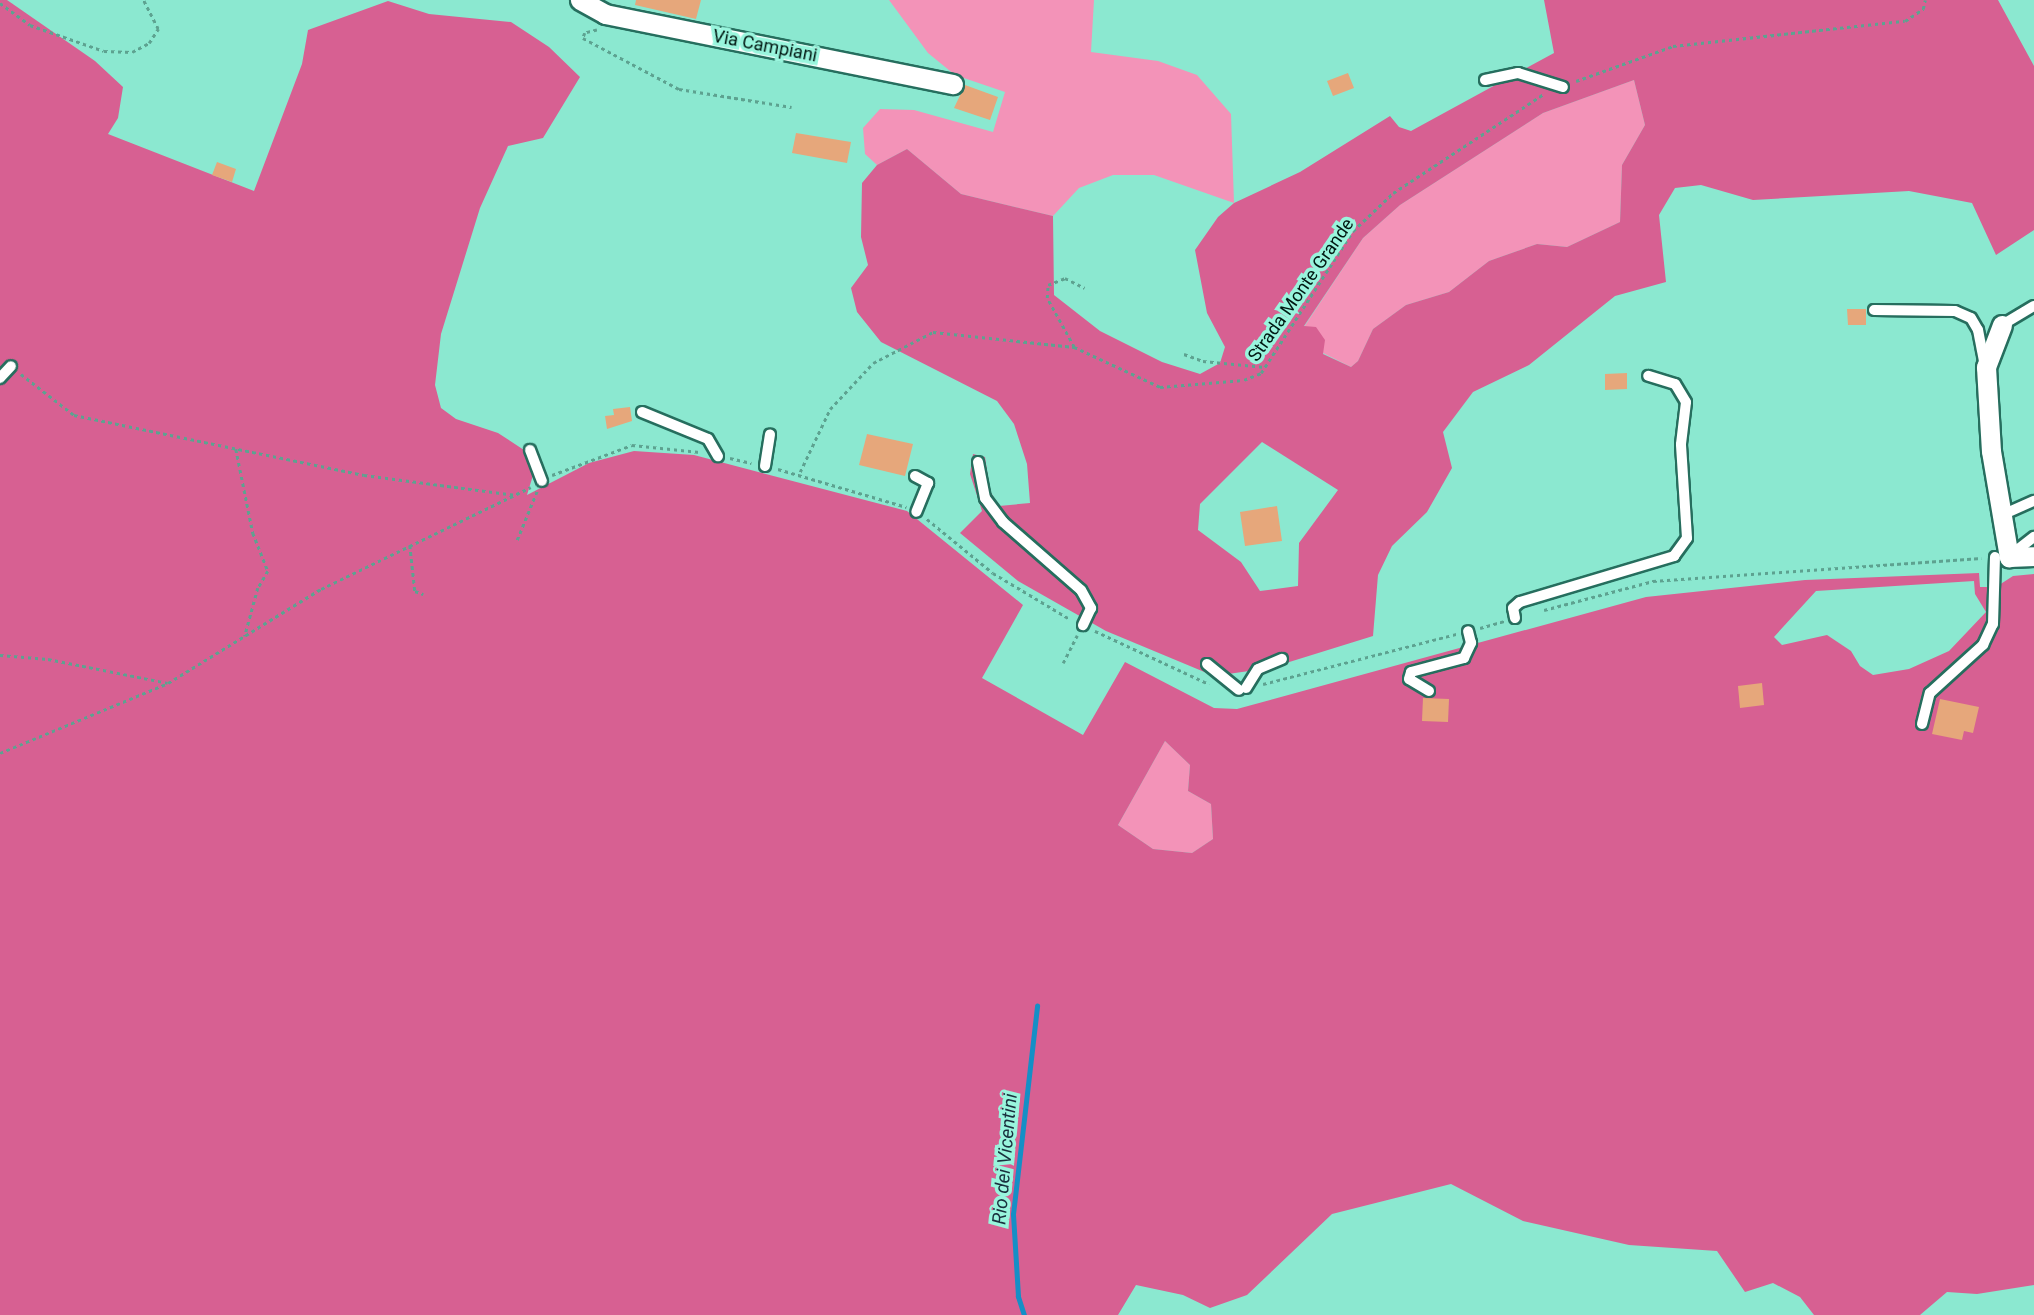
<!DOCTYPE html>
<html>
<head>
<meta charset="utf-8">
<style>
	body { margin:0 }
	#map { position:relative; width:2034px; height:1315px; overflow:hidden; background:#8be8d0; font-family:Roboto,sans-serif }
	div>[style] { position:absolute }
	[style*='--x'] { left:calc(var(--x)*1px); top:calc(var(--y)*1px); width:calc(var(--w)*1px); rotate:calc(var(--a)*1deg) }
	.green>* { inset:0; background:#f393b8 }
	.forest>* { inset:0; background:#d76092 }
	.stream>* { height:5px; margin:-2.5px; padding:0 2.5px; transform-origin:2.5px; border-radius:2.5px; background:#158fc6 }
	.building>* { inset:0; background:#e6a77b }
	.path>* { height:2.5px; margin-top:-1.25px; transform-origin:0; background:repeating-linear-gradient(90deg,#5da290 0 3.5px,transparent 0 7px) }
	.roads { filter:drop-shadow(2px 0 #266e5e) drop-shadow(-2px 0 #266e5e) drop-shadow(0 2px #266e5e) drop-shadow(0 -2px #266e5e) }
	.service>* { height:10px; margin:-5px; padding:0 5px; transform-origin:5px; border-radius:5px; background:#fff }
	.minor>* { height:19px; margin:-9.5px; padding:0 9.5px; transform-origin:9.5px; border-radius:9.5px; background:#fff }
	span { translate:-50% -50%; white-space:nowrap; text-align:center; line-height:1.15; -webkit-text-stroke:7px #99f5dd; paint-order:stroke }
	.street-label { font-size:18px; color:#001812 }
	.water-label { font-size:19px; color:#19303d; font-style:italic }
</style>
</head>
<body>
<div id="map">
	<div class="green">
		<div style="clip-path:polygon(889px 0,1094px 0,1091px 52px,1158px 61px,1197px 75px,1231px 114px,1234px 203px,1154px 175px,1113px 175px,1079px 188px,1053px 216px,961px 194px,907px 149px,877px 165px,865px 154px,863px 128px,880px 109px,914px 110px,993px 132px,1005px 92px,955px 75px,928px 53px)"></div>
		<div style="clip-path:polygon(1634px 80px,1645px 125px,1622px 165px,1620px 222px,1567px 247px,1537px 244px,1489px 261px,1449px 292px,1406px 305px,1373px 329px,1358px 361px,1351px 367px,1323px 353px,1304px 327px,1363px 238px,1400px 205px,1543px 113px)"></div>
		<div style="clip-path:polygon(1165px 741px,1190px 765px,1188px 791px,1211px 804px,1213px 839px,1192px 853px,1153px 849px,1118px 825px)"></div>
	</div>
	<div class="forest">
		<div style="clip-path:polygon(evenodd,0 0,7px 0,95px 61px,123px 87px,118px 118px,108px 134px,254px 191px,302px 64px,308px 30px,388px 1px,429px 14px,511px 22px,549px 47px,580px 77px,543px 138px,508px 146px,480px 208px,441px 334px,435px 385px,441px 408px,456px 419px,498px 433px,527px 452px,534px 472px,527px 495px,589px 463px,634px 451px,694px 455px,907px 511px,1023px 605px,982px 678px,1083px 735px,1125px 662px,1214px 708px,1237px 709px,1646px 597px,1805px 580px,1979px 573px,1980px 587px,1996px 587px,2013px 576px,2034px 574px,2034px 1285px,1977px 1294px,1947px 1292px,1920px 1315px,1814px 1315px,1800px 1297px,1773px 1283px,1745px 1292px,1717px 1251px,1629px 1245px,1523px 1221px,1451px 1184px,1332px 1214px,1247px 1295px,1210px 1308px,1183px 1295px,1136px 1285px,1118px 1315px,0 1315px,0 0,1974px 581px,1975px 594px,1986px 612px,1949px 651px,1909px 669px,1873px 675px,1860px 666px,1851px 651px,1827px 635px,1782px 645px,1774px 637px,1816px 591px,1974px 581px,0 0,1165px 741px,1190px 765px,1188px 791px,1211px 804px,1213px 839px,1192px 853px,1153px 849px,1118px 825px,1165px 741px)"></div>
		<div style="clip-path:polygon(evenodd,1544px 0,1998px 0,2034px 66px,2034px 230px,1996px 255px,1972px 203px,1909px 191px,1753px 200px,1701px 185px,1675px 188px,1659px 215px,1666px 282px,1615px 296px,1529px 365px,1473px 392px,1443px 432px,1452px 468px,1427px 512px,1392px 546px,1378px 575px,1373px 636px,1270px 668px,1214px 676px,1106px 631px,1018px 581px,960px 533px,982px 511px,970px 474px,973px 454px,985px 457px,990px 491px,999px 506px,1030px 503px,1027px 464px,1014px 424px,997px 401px,881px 342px,857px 312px,851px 288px,868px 265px,861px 237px,862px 183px,877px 165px,907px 149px,961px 194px,1053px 216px,1054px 295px,1100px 331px,1162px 362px,1200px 374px,1220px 363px,1225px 347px,1207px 313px,1195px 250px,1218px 217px,1234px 203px,1300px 172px,1390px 116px,1399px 127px,1411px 131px,1554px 53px,1544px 0,1634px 80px,1645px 125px,1622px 165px,1620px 222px,1567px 247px,1537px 244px,1489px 261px,1449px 292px,1406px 305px,1373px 329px,1358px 361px,1351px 367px,1323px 354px,1325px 340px,1316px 327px,1304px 326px,1363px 238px,1400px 205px,1543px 113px,1634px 80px,1544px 0,1262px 442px,1338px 490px,1299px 543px,1298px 586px,1260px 591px,1241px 562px,1198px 530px,1200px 504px,1262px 442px)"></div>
	</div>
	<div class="stream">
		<div style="--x:1024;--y:1315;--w:20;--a:-108"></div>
		<div style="--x:1018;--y:1296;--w:82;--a:-93.5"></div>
		<div style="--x:1013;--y:1214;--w:210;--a:-83.4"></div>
	</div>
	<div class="building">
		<div style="clip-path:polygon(636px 0,701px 0,696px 19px,635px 5px)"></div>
		<div style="clip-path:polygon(1348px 73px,1354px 88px,1333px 96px,1327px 81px)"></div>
		<div style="clip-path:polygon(965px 85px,998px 97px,990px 120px,954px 108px)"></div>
		<div style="clip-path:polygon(796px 133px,851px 142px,847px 163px,792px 153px)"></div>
		<div style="clip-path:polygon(217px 162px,236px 169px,232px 182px,212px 175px)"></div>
		<div style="clip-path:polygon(1847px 309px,1866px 309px,1866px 325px,1848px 325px)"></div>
		<div style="clip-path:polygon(1627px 373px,1627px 389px,1605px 390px,1605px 374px)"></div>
		<div style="clip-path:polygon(630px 407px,632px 421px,607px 429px,605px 416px,614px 415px,613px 409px)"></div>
		<div style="clip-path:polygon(867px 434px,913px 444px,905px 476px,859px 465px)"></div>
		<div style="clip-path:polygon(1277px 506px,1282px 541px,1245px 546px,1240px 512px)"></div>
		<div style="clip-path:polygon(1762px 683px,1764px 705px,1740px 708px,1738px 686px)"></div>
		<div style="clip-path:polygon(1423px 698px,1449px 699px,1448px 722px,1422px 721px)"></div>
		<div style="clip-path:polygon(1940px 699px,1979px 707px,1973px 733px,1964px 731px,1962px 740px,1932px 734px)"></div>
	</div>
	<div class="path">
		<div style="--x:0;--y:3;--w:37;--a:36"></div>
		<div style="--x:30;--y:25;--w:78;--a:19.4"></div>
		<div style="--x:104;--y:51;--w:28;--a:2"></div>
		<div style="--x:132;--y:52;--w:19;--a:-28"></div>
		<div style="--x:149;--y:43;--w:17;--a:-57"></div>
		<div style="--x:158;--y:29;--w:33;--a:-117"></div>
		<div style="--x:597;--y:30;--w:12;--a:166"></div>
		<div style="--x:585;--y:33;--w:5;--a:112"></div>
		<div style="--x:583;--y:38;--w:109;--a:28"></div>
		<div style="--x:679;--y:89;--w:114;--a:9.1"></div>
		<div style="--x:1576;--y:81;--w:103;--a:-19.8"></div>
		<div style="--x:1673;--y:46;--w:233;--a:-6.2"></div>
		<div style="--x:1905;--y:21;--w:22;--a:-34"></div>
		<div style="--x:1923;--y:9;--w:9;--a:-77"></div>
		<div style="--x:1074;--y:347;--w:56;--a:-118.9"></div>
		<div style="--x:1047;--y:298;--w:13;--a:-86"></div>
		<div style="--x:1048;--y:285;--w:18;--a:-22"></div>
		<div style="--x:1065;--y:278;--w:22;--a:27"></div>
		<div style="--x:1184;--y:354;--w:20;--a:20"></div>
		<div style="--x:1203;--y:361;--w:62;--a:5.5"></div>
		<div style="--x:21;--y:374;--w:67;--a:37.7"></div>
		<div style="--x:74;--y:415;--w:296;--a:11.7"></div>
		<div style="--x:364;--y:475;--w:152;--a:7.5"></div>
		<div style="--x:236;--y:449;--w:86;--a:78.6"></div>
		<div style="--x:253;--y:533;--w:41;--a:68.5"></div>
		<div style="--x:268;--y:571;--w:20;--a:120"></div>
		<div style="--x:258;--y:588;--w:50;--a:105.2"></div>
		<div style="--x:730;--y:458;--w:22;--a:13"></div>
		<div style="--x:778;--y:469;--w:134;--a:16.5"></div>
		<div style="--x:800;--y:472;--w:70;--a:-64.5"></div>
		<div style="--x:830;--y:409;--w:63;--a:-46.9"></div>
		<div style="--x:873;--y:363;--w:68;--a:-27.3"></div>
		<div style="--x:933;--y:332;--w:142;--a:6.1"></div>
		<div style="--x:1074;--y:347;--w:95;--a:24.9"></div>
		<div style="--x:1160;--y:387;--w:84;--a:-4.8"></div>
		<div style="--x:1244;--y:380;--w:18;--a:-22"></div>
		<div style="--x:1261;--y:373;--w:169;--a:-57.1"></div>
		<div style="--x:1353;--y:231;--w:55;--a:-43.5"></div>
		<div style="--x:1393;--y:193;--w:181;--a:-33.3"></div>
		<div style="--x:552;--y:475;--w:85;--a:-20.6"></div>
		<div style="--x:632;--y:445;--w:68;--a:5.9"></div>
		<div style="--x:927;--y:519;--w:85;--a:39.3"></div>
		<div style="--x:993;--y:573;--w:90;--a:30.9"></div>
		<div style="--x:517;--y:540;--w:53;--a:-67.8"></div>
		<div style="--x:410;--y:545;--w:46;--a:83.8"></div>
		<div style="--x:415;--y:591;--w:9;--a:21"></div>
		<div style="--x:1544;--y:610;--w:113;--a:-14.9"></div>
		<div style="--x:1653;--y:581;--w:329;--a:-4"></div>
		<div style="--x:1480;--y:628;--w:25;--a:-16"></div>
		<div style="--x:1095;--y:631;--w:126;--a:24.9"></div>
		<div style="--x:0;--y:655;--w:48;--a:4.8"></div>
		<div style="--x:48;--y:659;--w:122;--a:11.3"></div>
		<div style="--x:1063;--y:663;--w:31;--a:-63"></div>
		<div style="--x:1263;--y:684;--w:200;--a:-14.5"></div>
		<div style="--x:0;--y:753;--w:182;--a:-22.6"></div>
		<div style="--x:168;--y:683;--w:180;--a:-31.6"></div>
		<div style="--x:321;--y:589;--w:233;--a:-25.9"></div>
	</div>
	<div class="roads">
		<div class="service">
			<div style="--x:1485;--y:80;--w:34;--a:-12"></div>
			<div style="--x:1518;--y:73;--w:47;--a:17.3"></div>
			<div style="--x:1874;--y:310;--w:81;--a:0.7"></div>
			<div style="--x:1955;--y:311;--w:17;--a:24"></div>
			<div style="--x:1971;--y:318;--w:14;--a:60"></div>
			<div style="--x:1978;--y:330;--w:31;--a:79"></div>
			<div style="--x:2002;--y:325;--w:37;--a:-31"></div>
			<div style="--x:0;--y:378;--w:16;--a:-47"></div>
			<div style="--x:642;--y:412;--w:71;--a:22.2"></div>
			<div style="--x:708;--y:439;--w:20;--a:60"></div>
			<div style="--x:530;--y:450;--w:33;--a:69"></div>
			<div style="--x:978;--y:462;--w:37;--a:79"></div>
			<div style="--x:985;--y:498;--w:30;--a:53"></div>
			<div style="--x:1003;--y:522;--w:103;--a:41.1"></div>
			<div style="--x:1081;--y:590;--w:21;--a:61"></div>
			<div style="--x:1091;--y:608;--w:19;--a:115"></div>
			<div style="--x:765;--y:466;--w:32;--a:-81"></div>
			<div style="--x:915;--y:476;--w:15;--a:28"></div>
			<div style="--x:928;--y:483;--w:31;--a:112"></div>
			<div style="--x:2002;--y:515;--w:35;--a:-24"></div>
			<div style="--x:2012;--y:554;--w:28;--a:-38"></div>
			<div style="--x:1515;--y:618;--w:10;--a:-101"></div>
			<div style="--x:1513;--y:608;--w:9;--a:-41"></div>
			<div style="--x:1520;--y:602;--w:161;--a:-16.6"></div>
			<div style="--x:1674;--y:556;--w:22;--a:-54"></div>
			<div style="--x:1687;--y:538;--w:94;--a:-93.7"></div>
			<div style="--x:1681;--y:444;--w:42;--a:-83.2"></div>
			<div style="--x:1686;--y:402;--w:21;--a:-121"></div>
			<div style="--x:1675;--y:384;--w:28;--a:-163"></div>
			<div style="--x:1207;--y:664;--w:41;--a:39.1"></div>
			<div style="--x:1246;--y:688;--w:22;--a:-58"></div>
			<div style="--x:1258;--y:669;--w:26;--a:-23"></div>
			<div style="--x:1429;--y:691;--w:23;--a:-149"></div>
			<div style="--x:1409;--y:679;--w:7;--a:-74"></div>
			<div style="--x:1411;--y:672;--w:55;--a:-14.8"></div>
			<div style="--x:1464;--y:658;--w:17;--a:-65"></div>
			<div style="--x:1471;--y:643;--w:12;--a:-104"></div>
			<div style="--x:1922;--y:724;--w:32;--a:-76"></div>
			<div style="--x:1930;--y:693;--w:72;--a:-42.2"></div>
			<div style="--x:1983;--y:645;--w:23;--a:-65"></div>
			<div style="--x:1993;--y:624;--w:67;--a:-88.3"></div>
		</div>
		<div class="minor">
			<div style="--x:580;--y:0;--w:29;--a:29"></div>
			<div style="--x:605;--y:14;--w:355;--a:11.4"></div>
			<div style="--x:2002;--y:325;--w:45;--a:110.9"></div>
			<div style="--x:1986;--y:367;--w:84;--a:86.6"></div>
			<div style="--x:1991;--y:451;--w:108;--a:80.4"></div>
			<div style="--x:2009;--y:557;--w:25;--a:-2"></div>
		</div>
	</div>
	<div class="street-label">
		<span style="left:765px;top:46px;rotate:11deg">Via Campiani</span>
		<span style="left:1301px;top:290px;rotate:-55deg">Strada Monte Grande</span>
	</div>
	<div class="water-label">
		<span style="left:1005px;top:1159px;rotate:-85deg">Rio dei Vicentini</span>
	</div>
</div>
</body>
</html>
